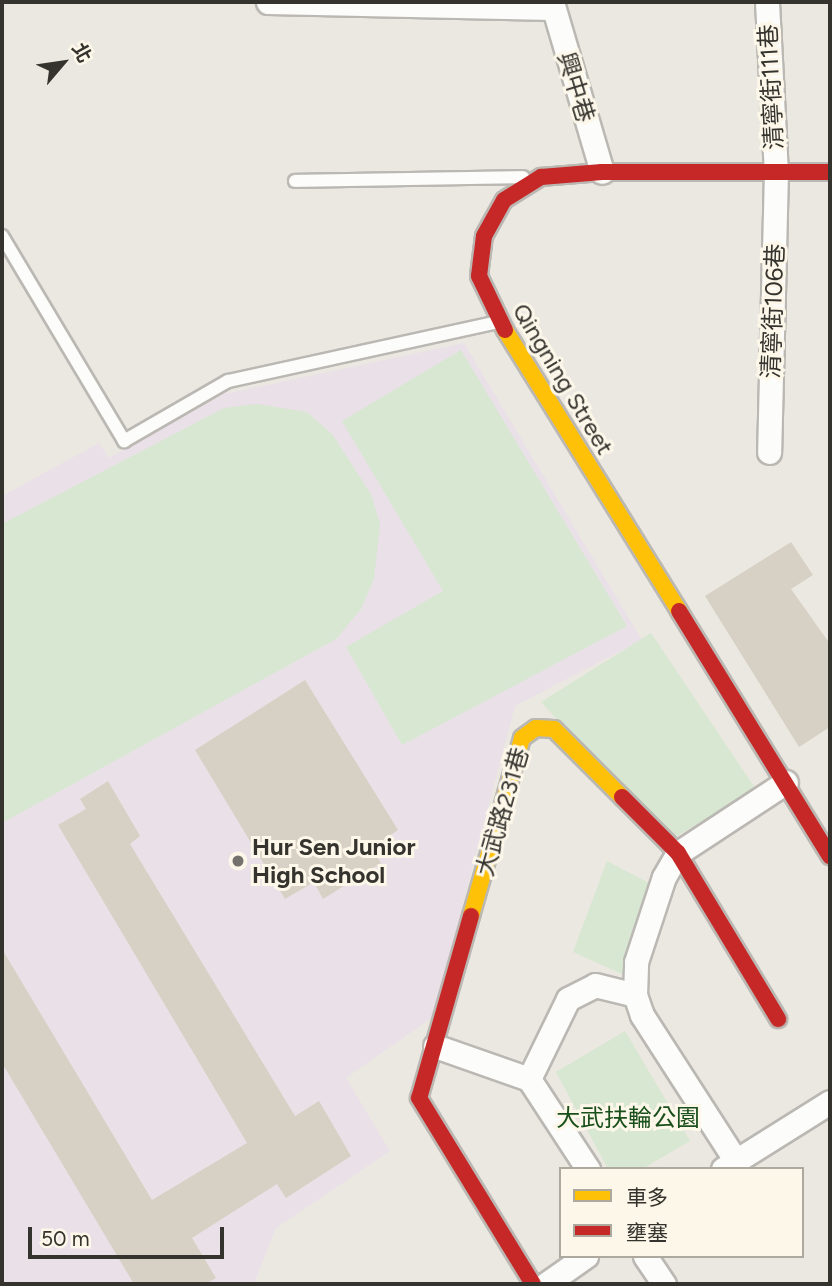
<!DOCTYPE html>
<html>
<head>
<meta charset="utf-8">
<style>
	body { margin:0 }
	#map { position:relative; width:832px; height:1286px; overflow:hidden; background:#ebe8e1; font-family:Figtree,"Noto Sans TC",sans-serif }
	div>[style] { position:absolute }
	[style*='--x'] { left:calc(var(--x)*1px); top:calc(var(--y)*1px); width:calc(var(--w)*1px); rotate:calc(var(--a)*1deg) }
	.education>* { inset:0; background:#eae0e8 }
	.green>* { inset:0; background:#d7e7d1 }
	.building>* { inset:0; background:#d6d1c4 }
	.roads { filter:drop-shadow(2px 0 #bbb8b3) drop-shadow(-2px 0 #bbb8b3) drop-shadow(0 2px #bbb8b3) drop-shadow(0 -2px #bbb8b3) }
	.lane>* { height:12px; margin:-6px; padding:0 6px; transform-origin:6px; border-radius:6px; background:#fcfcfa }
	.street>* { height:23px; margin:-11.5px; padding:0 11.5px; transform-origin:11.5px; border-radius:11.5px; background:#fcfcfa }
	.slow>* { height:16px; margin:-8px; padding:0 8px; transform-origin:8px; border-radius:8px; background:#ffc107 }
	.jam>* { height:16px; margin:-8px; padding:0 8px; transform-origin:8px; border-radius:8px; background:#c62828 }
	.dots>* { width:19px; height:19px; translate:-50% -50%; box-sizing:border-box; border:4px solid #fdf7ea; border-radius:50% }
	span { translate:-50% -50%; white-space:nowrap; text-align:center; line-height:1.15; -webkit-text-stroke:6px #fdf7ea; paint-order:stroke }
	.street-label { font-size:24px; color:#35332e }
	.poi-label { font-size:24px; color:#35332e; font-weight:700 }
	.left { translate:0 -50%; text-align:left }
	.park-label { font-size:24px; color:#194f1b }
	.frame { position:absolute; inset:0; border:4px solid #35332e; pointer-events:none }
	.legend { position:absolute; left:559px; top:1167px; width:245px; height:91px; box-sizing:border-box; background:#fdf7ea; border:2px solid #ada99f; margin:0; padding:9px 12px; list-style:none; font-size:21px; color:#35332e }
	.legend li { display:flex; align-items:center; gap:14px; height:35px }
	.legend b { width:35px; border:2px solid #ada99f }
	.north { position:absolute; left:28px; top:28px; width:70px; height:70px; -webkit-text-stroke:5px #fdf7ea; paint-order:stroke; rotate:61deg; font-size:19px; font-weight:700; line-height:28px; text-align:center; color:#35332e }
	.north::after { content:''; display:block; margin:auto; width:24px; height:32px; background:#35332e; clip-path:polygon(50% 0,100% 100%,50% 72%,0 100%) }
	.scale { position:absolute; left:28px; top:1227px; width:196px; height:32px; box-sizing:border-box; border:4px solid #35332e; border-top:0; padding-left:9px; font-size:21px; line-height:24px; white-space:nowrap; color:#35332e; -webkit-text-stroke:5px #fdf7ea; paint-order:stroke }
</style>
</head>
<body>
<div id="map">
	<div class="education">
		<div style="clip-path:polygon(464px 343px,642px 640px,515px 706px,433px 1017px,346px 1078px,390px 1151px,276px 1228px,254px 1284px,2px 1284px,2px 496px,99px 443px,109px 458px,224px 394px)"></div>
	</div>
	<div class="green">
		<div style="clip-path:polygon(461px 350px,627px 626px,402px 745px,346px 647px,443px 591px,342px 421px)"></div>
		<div style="clip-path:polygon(257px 404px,307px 412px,332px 434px,371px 494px,380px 524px,374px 579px,361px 609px,336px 639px,2px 823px,2px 524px,224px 408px)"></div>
		<div style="clip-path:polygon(651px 633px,757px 791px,675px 837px,625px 794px,541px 702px)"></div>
		<div style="clip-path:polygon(607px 861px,660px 889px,624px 975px,573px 952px)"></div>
		<div style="clip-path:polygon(625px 1031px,690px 1141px,642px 1169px,608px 1169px,556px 1072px)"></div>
	</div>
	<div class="building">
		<div style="clip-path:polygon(791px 542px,813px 575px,791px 589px,830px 644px,830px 727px,799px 747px,705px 596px)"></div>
		<div style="clip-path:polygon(305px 680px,398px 830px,371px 848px,381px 863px,323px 899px,314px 882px,285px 899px,195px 750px)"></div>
		<div style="clip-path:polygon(108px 781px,140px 836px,130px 844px,295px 1116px,319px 1101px,351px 1156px,286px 1198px,277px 1184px,192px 1238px,216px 1278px,205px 1284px,134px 1284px,2px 1063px,2px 949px,152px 1200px,247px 1143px,58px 825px,86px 809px,80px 799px)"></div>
	</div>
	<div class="roads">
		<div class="lane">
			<div style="--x:295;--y:181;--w:228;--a:-1"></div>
			<div style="--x:2;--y:236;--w:239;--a:59.2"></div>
			<div style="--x:124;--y:441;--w:120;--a:-30"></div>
			<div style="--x:228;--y:381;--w:277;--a:-12.3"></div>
		</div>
		<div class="street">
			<div style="--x:268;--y:2;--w:284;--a:1.2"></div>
			<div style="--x:552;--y:2;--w:177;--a:73.6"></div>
			<div style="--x:767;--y:2;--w:169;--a:87"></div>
			<div style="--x:776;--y:171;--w:281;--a:91.4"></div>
			<div style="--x:435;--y:1046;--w:100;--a:19.3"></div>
			<div style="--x:529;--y:1079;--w:108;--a:56.8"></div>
			<div style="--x:529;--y:1079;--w:89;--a:-64"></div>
			<div style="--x:568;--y:999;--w:30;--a:-27"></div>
			<div style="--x:595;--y:985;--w:41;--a:14"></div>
			<div style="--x:736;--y:1161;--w:174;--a:-122.8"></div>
			<div style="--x:642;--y:1015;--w:21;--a:-109"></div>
			<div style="--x:635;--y:995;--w:33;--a:-88"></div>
			<div style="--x:636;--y:962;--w:89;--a:-71.8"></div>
			<div style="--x:664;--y:877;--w:28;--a:-60"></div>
			<div style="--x:678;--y:853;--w:129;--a:-33.3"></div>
			<div style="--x:723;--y:1169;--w:126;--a:-32.1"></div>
			<div style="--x:645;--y:1256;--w:34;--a:56"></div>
			<div style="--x:546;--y:1284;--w:49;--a:-35"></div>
		</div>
		<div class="slow">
			<div style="--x:505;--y:330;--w:331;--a:58.2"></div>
			<div style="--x:471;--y:916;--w:185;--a:-74"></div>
			<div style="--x:522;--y:738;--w:17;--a:-36"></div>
			<div style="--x:536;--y:728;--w:18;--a:3"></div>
			<div style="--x:554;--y:729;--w:96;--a:45"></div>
		</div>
		<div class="jam">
			<div style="--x:505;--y:330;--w:60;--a:-115.7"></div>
			<div style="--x:479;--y:276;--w:40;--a:-82.9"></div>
			<div style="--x:484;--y:236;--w:41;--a:-60.9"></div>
			<div style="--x:504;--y:200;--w:44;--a:-31.9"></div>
			<div style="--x:541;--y:177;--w:61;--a:-4.7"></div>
			<div style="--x:602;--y:172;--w:228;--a:0"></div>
			<div style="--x:679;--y:611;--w:288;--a:58.4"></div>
			<div style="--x:622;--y:797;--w:79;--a:45"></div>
			<div style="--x:678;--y:853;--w:194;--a:58.9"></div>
			<div style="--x:471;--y:916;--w:189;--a:105.9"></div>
			<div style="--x:419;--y:1098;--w:218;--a:58.5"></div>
		</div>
	</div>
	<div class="dots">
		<div style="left:238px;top:861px;background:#75726d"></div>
	</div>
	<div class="street-label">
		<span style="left:576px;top:87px;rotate:73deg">興中巷</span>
		<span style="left:771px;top:87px;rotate:-93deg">清寧街111巷</span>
		<span style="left:773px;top:311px;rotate:-88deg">清寧街106巷</span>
		<span style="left:563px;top:379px;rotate:59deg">Qingning Street</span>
		<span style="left:502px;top:812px;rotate:-74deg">大武路231巷</span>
	</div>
	<div class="poi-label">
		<span class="left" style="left:252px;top:861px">Hur Sen Junior<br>High School</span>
	</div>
	<div class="park-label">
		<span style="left:628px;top:1118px">大武扶輪公園</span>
	</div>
	<div class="frame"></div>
	<ul class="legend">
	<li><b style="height:9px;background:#ffc107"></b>車多</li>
	<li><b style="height:9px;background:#c62828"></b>壅塞</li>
	</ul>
	<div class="north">北</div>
	<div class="scale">50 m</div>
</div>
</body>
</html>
